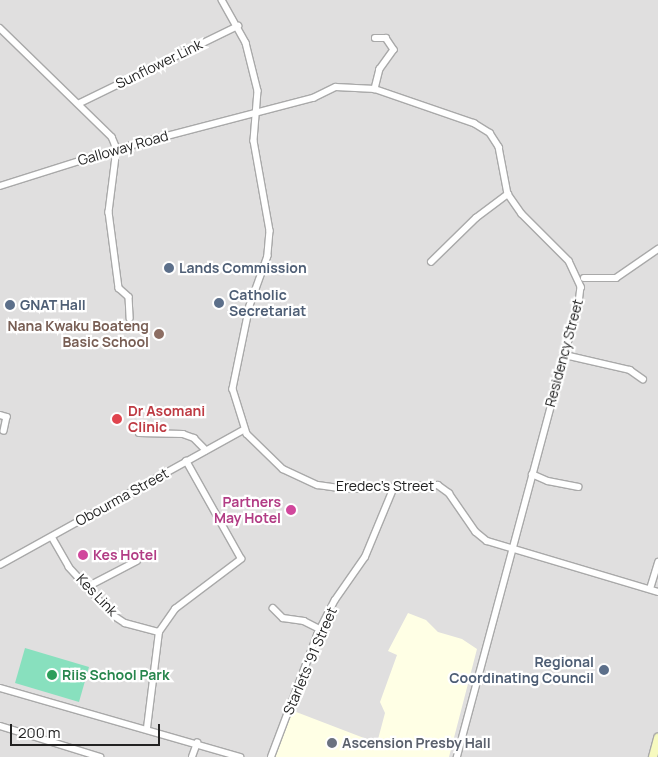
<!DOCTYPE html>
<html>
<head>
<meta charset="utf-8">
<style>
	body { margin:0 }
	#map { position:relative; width:658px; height:757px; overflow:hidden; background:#f2efe9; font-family:Manrope,sans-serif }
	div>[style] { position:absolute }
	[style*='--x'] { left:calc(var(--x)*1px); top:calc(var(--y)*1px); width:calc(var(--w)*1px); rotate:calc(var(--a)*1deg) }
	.residential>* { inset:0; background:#e0dfdf }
	.education>* { inset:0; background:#ffffe5 }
	.pitch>* { inset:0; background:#88e0be }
	.roads { filter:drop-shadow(1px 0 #a9a9a9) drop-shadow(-1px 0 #a9a9a9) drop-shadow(0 1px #a9a9a9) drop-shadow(0 -1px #a9a9a9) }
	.street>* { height:5.5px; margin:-2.75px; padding:0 2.75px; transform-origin:2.75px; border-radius:2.75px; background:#fff }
	.secondary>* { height:8px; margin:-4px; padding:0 4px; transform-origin:4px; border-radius:4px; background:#f7fabf }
	.dots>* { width:14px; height:14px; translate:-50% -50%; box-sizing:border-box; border:2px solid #fff; border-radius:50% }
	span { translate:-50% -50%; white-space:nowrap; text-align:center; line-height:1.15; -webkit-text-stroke:4.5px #fff; paint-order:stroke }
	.street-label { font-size:14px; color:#222 }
	.service-label { font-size:14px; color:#4e5e75; font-weight:700 }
	.left { translate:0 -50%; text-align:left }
	.right { translate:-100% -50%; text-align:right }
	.education-label { font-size:14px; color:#785e54; font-weight:700 }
	.health-label { font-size:14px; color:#be3a42; font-weight:700 }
	.hotel-label { font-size:14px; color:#b23c85; font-weight:700 }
	.leisure-label { font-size:14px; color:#27864d; font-weight:700 }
	.worship-label { font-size:14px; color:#5b616d; font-weight:700 }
	.scale { position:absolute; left:10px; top:724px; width:150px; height:22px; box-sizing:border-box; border:2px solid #222; border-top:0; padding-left:6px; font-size:15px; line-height:18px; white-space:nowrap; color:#222; -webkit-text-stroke:4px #fff; paint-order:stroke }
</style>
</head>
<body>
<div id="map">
	<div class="residential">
		<div style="clip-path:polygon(0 0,658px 0,658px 757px,0 757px)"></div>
	</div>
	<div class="education">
		<div style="clip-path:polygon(408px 613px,426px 620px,438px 632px,462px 639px,477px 649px,449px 757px,275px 757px,291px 710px,377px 743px,385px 713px,380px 702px,397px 655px,388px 651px)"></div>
	</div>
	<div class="pitch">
		<div style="clip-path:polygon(25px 648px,89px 667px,79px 702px,15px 683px)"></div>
	</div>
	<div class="roads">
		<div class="street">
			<div style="--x:222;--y:0;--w:49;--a:60.8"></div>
			<div style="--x:246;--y:43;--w:49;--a:76"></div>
			<div style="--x:258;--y:91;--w:50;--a:94.6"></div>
			<div style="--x:254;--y:141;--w:91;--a:79.9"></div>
			<div style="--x:270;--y:231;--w:25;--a:95"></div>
			<div style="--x:268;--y:256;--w:53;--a:109.8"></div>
			<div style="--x:250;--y:306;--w:85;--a:101.6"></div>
			<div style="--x:233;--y:389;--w:47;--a:72.7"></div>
			<div style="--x:247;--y:434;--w:50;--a:44.2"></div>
			<div style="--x:283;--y:469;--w:38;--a:25"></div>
			<div style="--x:318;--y:485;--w:28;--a:8"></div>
			<div style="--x:346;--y:489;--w:92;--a:-2.5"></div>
			<div style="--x:438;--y:485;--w:14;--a:36"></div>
			<div style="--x:449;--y:493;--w:47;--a:55.3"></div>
			<div style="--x:476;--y:532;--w:14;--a:39"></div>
			<div style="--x:487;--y:541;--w:178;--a:16.6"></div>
			<div style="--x:0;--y:28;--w:156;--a:44.2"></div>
			<div style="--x:112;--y:137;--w:13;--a:67"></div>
			<div style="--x:117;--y:149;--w:64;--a:97.2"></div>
			<div style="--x:109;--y:212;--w:77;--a:82.5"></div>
			<div style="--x:119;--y:288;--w:13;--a:42"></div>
			<div style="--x:129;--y:297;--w:21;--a:87"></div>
			<div style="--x:375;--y:38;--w:11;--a:0"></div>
			<div style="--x:386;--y:38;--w:14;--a:56"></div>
			<div style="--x:394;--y:50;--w:24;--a:126"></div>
			<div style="--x:380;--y:69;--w:21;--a:104"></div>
			<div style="--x:80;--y:103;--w:176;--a:-26"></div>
			<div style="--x:0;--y:186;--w:123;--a:-17.5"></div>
			<div style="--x:117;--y:149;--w:203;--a:-14.6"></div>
			<div style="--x:313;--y:98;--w:25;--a:-26"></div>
			<div style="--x:336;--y:87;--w:39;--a:3"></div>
			<div style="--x:375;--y:89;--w:105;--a:19"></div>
			<div style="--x:474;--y:123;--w:19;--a:32"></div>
			<div style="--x:490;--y:133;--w:17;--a:57"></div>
			<div style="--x:499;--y:147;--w:48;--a:79.2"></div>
			<div style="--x:508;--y:194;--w:24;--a:55"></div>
			<div style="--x:522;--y:214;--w:66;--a:45"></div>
			<div style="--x:569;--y:261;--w:29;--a:65"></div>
			<div style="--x:581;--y:287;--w:16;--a:97"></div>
			<div style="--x:579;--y:303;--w:470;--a:105"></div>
			<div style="--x:431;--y:262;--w:63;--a:-44.4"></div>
			<div style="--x:476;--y:218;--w:40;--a:-37"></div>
			<div style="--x:584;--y:278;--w:32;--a:0"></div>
			<div style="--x:616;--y:278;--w:51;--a:-34.6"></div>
			<div style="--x:565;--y:355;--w:67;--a:13"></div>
			<div style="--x:630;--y:370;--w:16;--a:35"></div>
			<div style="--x:0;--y:415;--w:7;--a:16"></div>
			<div style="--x:7;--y:417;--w:14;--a:102"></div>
			<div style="--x:139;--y:433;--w:44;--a:1.3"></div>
			<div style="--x:183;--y:434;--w:12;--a:20"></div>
			<div style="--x:194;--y:438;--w:17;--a:45"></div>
			<div style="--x:532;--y:474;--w:17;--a:24"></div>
			<div style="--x:548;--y:481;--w:31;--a:11"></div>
			<div style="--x:52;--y:537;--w:34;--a:60"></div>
			<div style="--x:69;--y:567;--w:65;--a:47.5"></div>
			<div style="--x:113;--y:615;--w:14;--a:34"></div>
			<div style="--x:125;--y:623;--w:35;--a:15"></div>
			<div style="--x:0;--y:565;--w:279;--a:-29"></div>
			<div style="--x:87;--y:587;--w:56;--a:-27.5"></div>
			<div style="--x:650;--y:589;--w:28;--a:-73"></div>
			<div style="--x:273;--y:608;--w:14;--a:45"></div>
			<div style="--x:283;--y:618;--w:21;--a:8"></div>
			<div style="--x:304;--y:621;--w:18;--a:27"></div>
			<div style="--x:0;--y:688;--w:250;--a:16"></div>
			<div style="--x:0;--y:726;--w:105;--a:17.2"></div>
			<div style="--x:147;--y:728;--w:97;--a:-82.9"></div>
			<div style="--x:159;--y:632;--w:28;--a:-55"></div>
			<div style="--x:175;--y:609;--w:83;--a:-37.1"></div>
			<div style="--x:241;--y:559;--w:112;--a:-119.3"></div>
			<div style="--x:192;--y:757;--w:15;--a:-70"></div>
			<div style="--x:271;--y:757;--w:130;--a:-69.3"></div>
			<div style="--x:317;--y:635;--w:39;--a:-63"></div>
			<div style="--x:335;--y:600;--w:52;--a:-55.1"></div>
			<div style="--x:365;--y:557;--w:76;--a:-67.5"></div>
		</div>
		<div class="secondary">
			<div style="--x:653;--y:757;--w:20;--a:-75"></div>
		</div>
	</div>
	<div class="dots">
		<div style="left:169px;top:268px;background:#5c6f8a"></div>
		<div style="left:219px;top:303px;background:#5c6f8a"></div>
		<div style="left:10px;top:305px;background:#5c6f8a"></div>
		<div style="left:159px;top:334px;background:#8d6e63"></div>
		<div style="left:117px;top:419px;background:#e0444e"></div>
		<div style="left:291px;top:510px;background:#d1479c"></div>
		<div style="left:83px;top:555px;background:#d1479c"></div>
		<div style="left:604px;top:670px;background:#5c6f8a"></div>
		<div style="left:52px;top:675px;background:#2e9e5b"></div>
		<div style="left:332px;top:743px;background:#6b7280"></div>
	</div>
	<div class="street-label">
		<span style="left:159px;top:64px;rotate:-26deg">Sunflower Link</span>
		<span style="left:123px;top:148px;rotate:-16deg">Galloway Road</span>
		<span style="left:564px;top:353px;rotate:-75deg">Residency Street</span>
		<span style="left:385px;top:486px">Eredec's Street</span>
		<span style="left:122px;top:497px;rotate:-29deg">Obourma Street</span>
		<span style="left:97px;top:595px;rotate:46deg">Kes Link</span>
		<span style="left:310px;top:661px;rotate:-67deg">Starlets '91 Street</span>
	</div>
	<div class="service-label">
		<span class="left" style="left:179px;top:268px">Lands Commission</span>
		<span class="left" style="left:229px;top:303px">Catholic<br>Secretariat</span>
		<span class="left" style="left:20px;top:305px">GNAT Hall</span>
		<span class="right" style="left:594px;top:670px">Regional<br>Coordinating Council</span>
	</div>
	<div class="education-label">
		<span class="right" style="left:149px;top:334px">Nana Kwaku Boateng<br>Basic School</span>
	</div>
	<div class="health-label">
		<span class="left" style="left:128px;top:419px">Dr Asomani<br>Clinic</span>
	</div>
	<div class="hotel-label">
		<span class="right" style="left:281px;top:510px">Partners<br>May Hotel</span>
		<span class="left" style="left:93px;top:555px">Kes Hotel</span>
	</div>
	<div class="leisure-label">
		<span class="left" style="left:62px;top:675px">Riis School Park</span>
	</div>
	<div class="worship-label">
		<span class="left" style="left:342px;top:743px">Ascension Presby Hall</span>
	</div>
	<div class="scale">200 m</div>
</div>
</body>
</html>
